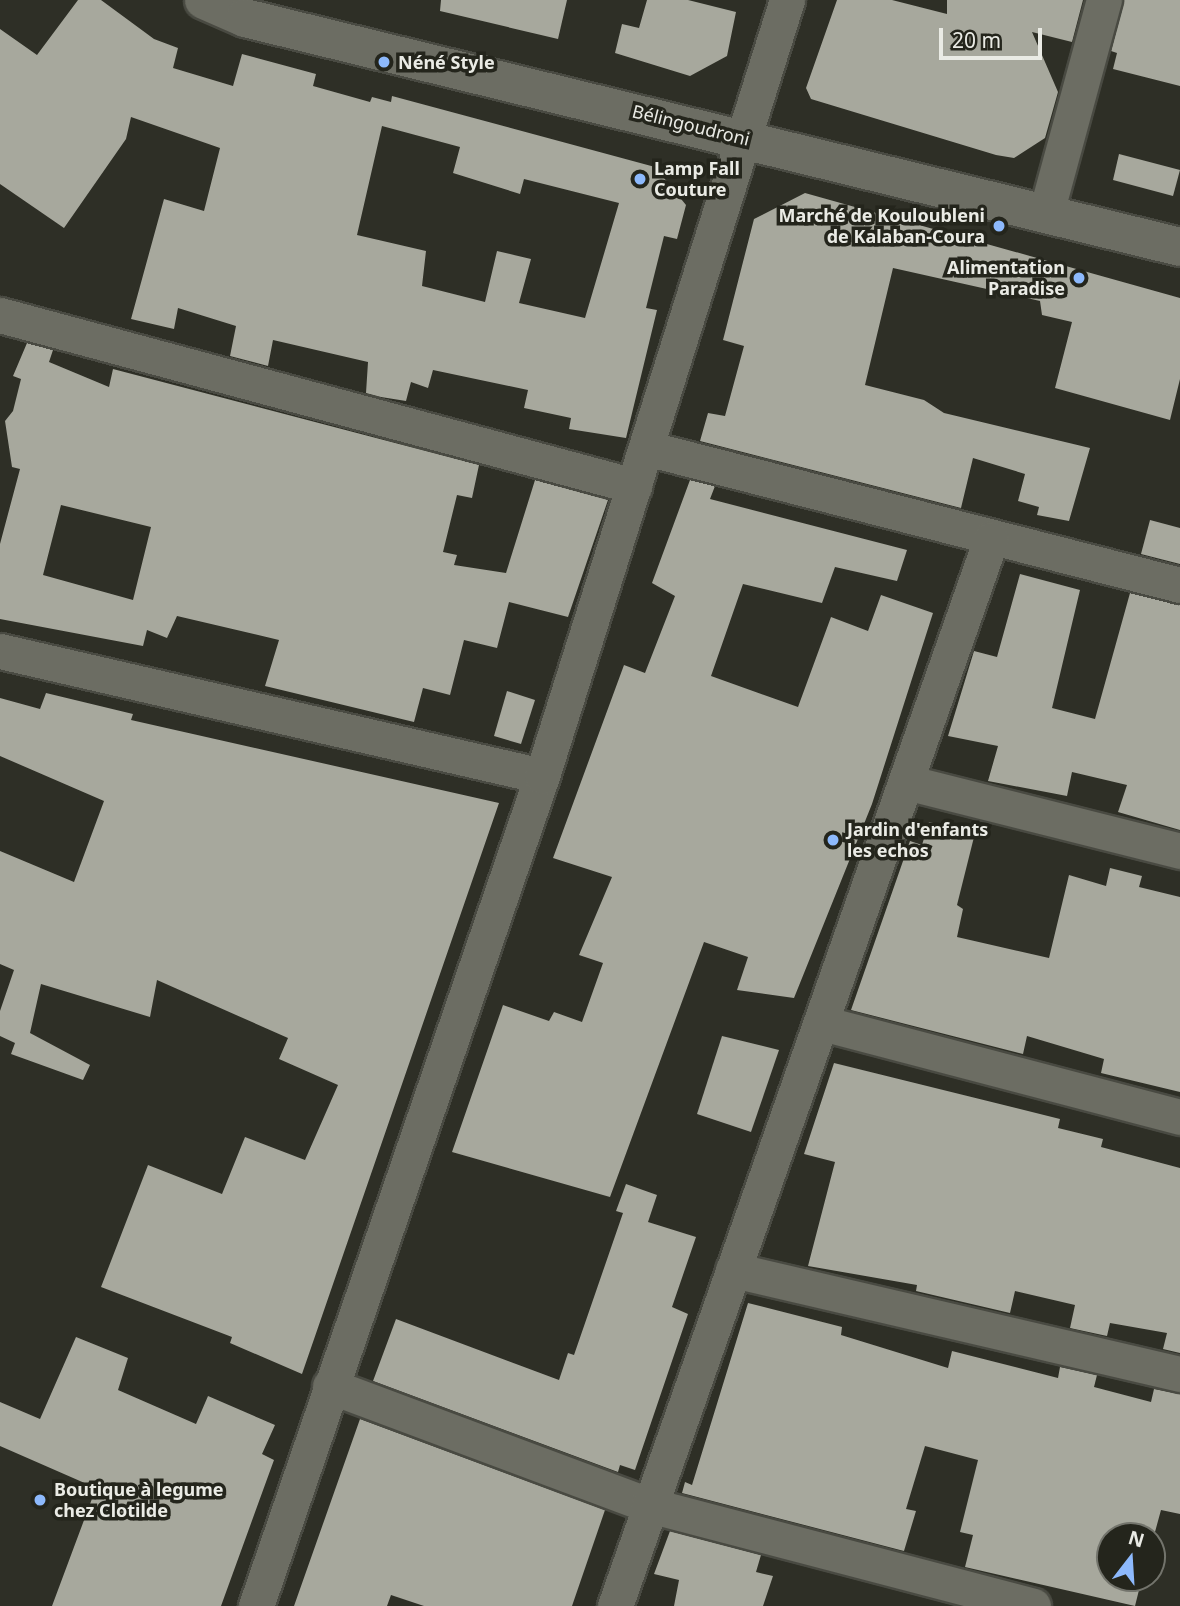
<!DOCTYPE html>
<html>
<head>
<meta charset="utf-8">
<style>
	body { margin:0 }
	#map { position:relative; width:1180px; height:1606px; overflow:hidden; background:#2e2f26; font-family:"Noto Sans",sans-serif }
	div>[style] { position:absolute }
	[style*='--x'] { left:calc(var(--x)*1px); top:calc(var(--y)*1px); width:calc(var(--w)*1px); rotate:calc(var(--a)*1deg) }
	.building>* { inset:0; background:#a7a89d }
	.roads { filter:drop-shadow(2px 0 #494a42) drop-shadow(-2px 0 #494a42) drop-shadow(0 2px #494a42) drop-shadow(0 -2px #494a42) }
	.street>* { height:35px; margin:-17.5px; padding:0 17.5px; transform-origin:17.5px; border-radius:17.5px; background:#6c6d63 }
	.secondary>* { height:38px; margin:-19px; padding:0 19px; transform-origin:19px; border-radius:19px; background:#6c6d63 }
	.dots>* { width:19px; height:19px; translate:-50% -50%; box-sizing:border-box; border:4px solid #24251c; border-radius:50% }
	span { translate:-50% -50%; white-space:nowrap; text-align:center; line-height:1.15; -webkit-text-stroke:7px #24251c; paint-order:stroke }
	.poi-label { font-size:18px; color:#eaebe5; font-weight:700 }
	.left { translate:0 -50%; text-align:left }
	.right { translate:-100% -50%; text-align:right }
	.street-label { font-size:18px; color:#eaebe5 }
	.north { position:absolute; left:1096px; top:1522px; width:70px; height:70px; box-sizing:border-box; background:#24251c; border:2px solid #73746c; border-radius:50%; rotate:17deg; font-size:19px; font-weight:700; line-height:28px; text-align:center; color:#eaebe5 }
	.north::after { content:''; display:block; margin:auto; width:24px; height:32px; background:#8db9fc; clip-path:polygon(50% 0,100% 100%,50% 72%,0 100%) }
	.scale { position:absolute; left:939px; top:28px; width:103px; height:32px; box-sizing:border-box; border:4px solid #eaebe5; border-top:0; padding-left:9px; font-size:21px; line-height:24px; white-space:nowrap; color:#eaebe5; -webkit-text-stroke:5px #24251c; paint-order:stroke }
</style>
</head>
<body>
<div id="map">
	<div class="building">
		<div style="clip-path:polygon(evenodd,78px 0,101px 0,154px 39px,178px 48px,173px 68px,233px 86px,242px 54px,316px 74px,313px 86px,370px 102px,372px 97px,391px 102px,392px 96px,655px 167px,686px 205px,677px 239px,664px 236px,646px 308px,657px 310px,626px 438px,569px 429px,571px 418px,524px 408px,528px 390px,433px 370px,428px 388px,411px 382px,406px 401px,381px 397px,366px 393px,368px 362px,273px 340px,268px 366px,230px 356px,236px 326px,178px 308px,174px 329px,131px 319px,164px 199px,204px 211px,220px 148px,131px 117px,126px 139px,64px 228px,0 184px,0 29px,37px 55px,78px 0,382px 126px,460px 147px,453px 173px,520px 194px,524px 179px,619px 203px,585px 318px,519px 303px,531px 259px,497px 251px,485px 302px,422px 286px,426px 251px,357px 235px,382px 126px)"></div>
		<div style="clip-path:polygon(441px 0,567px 0,558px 39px,440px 11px)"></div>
		<div style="clip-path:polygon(647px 0,688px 0,736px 12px,727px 56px,690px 76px,615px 53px,622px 24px,639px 28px)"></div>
		<div style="clip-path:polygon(837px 0,892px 0,947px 14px,947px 0,1083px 0,1072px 42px,1032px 32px,1058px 92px,1045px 138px,1014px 158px,996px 155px,811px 99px,806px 88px)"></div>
		<div style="clip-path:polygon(1124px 0,1180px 0,1180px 86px,1113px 69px,1117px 53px,1111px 51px)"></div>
		<div style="clip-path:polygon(1119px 154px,1180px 170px,1173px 196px,1113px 180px)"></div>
		<div style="clip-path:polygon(805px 193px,1180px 298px,1180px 379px,1170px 420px,1055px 388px,1072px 322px,1042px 315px,1040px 301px,893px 268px,865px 385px,924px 400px,944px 413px,1090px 448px,1069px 521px,1037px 515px,1039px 507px,1018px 501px,1025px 474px,973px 458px,961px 508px,700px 441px,708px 413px,725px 416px,744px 346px,723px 340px,754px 219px)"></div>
		<div style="clip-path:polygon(evenodd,27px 343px,53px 350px,49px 362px,109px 387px,113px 369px,479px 465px,472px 498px,457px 495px,443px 552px,457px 555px,454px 565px,506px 573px,535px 480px,608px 500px,568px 617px,509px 602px,497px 648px,464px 640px,450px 695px,423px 688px,414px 722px,265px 686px,279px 640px,177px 616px,167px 638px,147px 630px,143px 646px,0 619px,0 544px,20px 469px,12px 467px,5px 421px,13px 411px,21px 379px,13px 376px,27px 343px,61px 505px,151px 527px,133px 600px,43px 575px,61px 505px)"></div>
		<div style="clip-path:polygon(690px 480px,715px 486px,710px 499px,907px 550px,897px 581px,835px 567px,822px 603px,743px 584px,711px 676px,798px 707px,831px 617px,868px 631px,881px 595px,933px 613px,872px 804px,794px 998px,737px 990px,748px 957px,704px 942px,610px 1197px,452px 1152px,503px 1005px,549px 1021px,554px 1012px,582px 1022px,603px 963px,579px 955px,612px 877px,553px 858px,624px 665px,645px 673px,675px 596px,652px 583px)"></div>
		<div style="clip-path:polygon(1150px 520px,1180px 528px,1180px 564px,1141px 554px)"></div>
		<div style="clip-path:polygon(1020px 574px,1080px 590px,1052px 708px,1095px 719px,1130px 593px,1180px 605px,1180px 830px,1118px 812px,1127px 785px,1072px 772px,1067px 796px,988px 781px,998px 746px,948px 736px,974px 651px,997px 657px)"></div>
		<div style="clip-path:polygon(507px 691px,535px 700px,521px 744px,494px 736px)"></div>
		<div style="clip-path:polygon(46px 693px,133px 714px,131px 720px,499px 803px,302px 1374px,230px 1343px,232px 1337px,101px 1287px,148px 1165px,222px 1194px,245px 1137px,305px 1160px,338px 1085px,279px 1059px,288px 1038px,157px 980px,150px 1017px,41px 984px,30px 1033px,90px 1065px,83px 1080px,11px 1054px,15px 1043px,0 1036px,0 1011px,14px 970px,0 964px,0 851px,74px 882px,104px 801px,0 756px,0 698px,40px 709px)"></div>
		<div style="clip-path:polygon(929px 822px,975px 833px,957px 905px,963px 909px,957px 937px,1049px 958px,1069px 875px,1106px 886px,1110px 868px,1142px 876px,1139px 887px,1180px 897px,1180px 1092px,1101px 1073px,1104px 1059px,1027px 1036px,1023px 1054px,851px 1010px,910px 841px,922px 845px)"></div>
		<div style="clip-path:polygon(722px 1036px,779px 1050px,751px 1132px,697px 1114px)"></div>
		<div style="clip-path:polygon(834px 1063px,1060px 1119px,1058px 1128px,1103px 1139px,1101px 1147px,1180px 1168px,1180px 1353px,1163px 1349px,1167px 1333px,1110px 1323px,1107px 1336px,1070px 1328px,1075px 1305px,1015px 1291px,1010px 1313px,916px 1291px,917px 1285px,808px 1266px,835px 1162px,804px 1154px)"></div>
		<div style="clip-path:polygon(626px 1184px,657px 1195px,648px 1222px,696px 1237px,672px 1307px,688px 1314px,635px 1470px,620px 1465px,618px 1472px,373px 1381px,396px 1319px,559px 1380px,568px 1353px,574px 1355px,623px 1213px,616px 1211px)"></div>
		<div style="clip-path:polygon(748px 1303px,842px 1327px,841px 1335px,948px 1368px,952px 1351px,1058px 1378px,1060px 1367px,1097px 1375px,1094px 1387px,1151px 1402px,1154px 1389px,1180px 1394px,1180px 1514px,1161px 1510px,1152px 1543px,1152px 1536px,1110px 1536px,1110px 1578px,1142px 1578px,1135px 1606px,965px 1567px,973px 1535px,960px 1532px,978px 1460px,925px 1446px,906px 1509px,916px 1511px,904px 1551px,682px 1493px,685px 1482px,692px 1485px)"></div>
		<div style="clip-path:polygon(76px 1337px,128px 1358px,118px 1390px,196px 1424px,208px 1396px,275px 1425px,262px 1454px,274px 1460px,221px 1606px,52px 1606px,96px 1488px,0 1446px,0 1402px,40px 1419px)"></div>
		<div style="clip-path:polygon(360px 1419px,605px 1510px,572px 1606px,424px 1606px,391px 1595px,387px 1606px,294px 1606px)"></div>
		<div style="clip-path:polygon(670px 1531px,761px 1555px,756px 1572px,773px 1576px,763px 1606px,674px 1606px,679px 1580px,654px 1574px)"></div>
	</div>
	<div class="roads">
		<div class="street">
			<div style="--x:1046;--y:213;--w:221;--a:-74.8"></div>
			<div style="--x:0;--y:315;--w:657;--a:15.09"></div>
			<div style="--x:646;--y:448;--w:551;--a:14.39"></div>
			<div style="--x:0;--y:651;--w:556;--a:12.99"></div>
			<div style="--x:906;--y:782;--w:283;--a:14.1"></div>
			<div style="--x:822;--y:1023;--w:370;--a:14.7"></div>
			<div style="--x:733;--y:1270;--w:459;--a:13.1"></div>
			<div style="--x:330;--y:1386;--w:340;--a:20.5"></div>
			<div style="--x:649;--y:1505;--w:397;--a:14.7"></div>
			<div style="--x:256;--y:1606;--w:878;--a:-70.99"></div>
			<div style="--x:542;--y:776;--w:814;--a:-72.48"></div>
			<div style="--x:615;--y:1606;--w:1131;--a:-70.59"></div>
		</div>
		<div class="secondary">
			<div style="--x:204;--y:0;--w:45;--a:23.7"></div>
			<div style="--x:245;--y:18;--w:963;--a:13.76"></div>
		</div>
	</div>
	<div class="dots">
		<div style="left:384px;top:62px;background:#8db9fc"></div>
		<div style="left:640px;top:179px;background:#8db9fc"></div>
		<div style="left:999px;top:226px;background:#8db9fc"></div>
		<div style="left:1079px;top:278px;background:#8db9fc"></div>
		<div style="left:833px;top:840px;background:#8db9fc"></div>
		<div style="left:40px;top:1500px;background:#8db9fc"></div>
	</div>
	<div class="poi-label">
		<span class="left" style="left:398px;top:62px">Néné Style</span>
		<span class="left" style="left:654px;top:179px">Lamp Fall<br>Couture</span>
		<span class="right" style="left:985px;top:226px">Marché de Kouloubleni<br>de Kalaban-Coura</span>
		<span class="right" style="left:1065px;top:278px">Alimentation<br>Paradise</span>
		<span class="left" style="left:847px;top:840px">Jardin d'enfants<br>les echos</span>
		<span class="left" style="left:54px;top:1500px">Boutique à legume<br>chez Clotilde</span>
	</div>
	<div class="street-label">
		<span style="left:691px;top:125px;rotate:14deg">Bélingoudroni</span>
	</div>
	<div class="north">N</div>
	<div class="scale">20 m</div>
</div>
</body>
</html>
